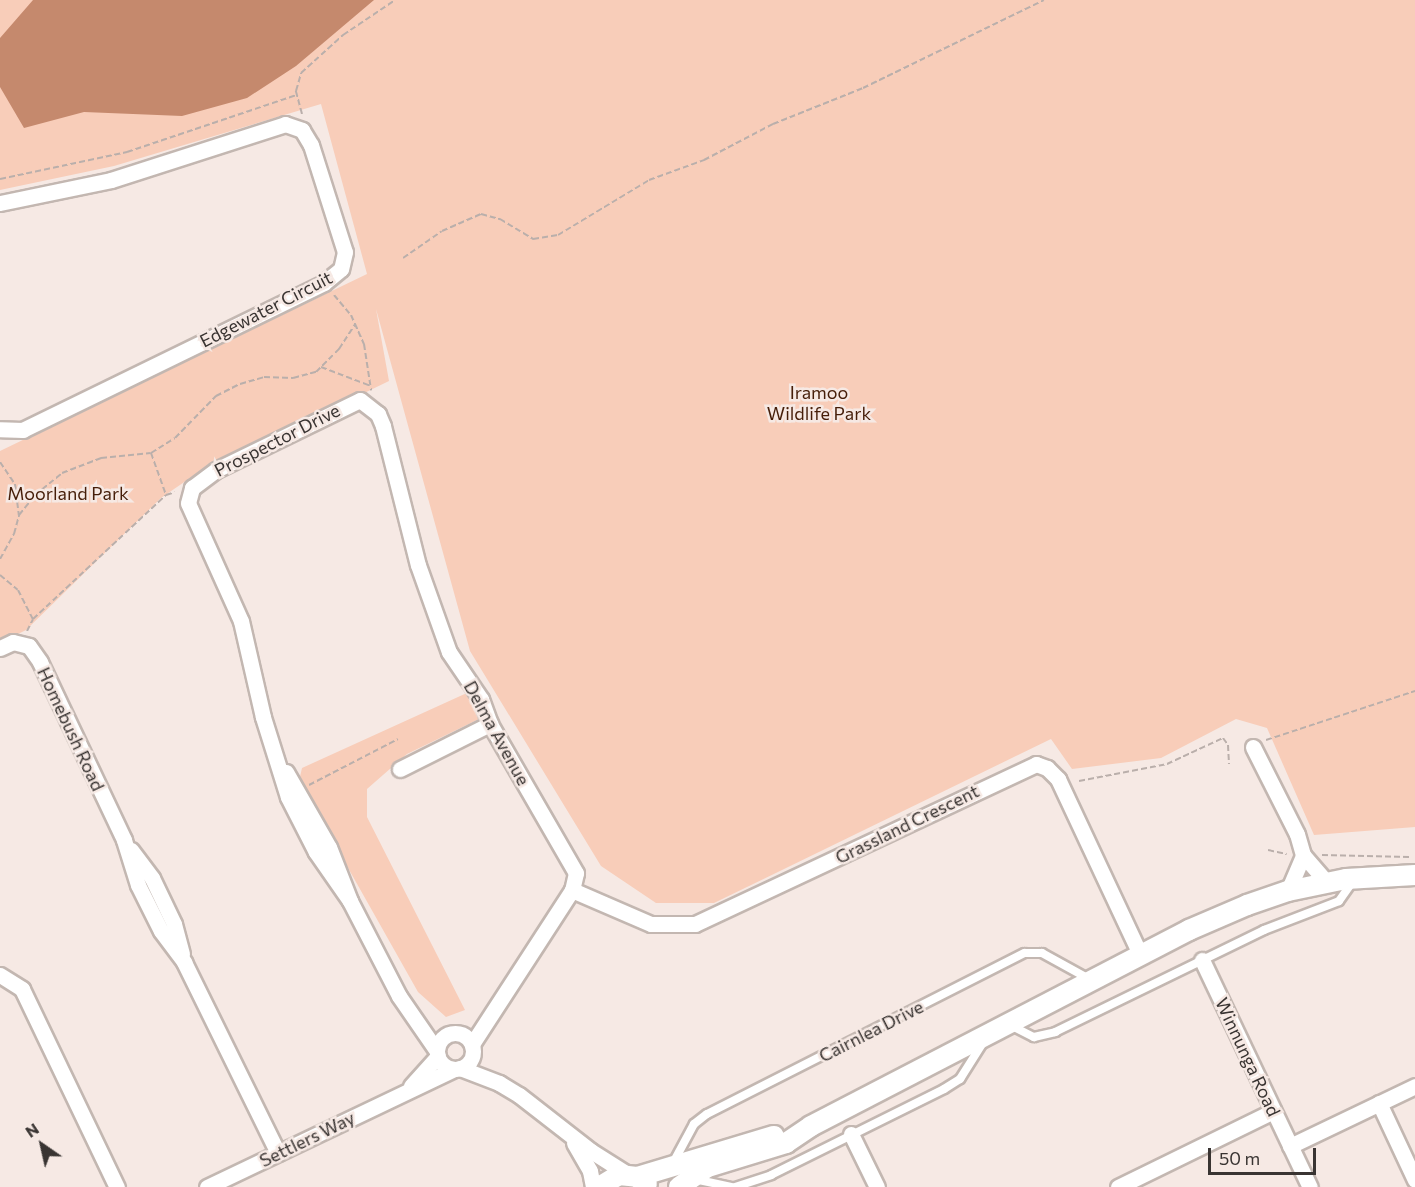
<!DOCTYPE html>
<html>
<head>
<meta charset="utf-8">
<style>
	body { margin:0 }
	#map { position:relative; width:1415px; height:1187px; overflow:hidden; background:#f6e9e4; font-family:Commissioner,sans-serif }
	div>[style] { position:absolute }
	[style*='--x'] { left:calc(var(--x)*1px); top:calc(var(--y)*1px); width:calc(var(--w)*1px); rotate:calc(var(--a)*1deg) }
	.green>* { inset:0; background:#f8cdb9 }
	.water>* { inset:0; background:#c5896d }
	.path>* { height:2px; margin-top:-1px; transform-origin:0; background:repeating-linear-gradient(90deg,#baafab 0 6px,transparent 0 9px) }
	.roads { filter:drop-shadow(2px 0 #c3b7b1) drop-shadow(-2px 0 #c3b7b1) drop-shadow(0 2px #c3b7b1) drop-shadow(0 -2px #c3b7b1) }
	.service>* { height:8px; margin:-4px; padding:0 4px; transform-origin:4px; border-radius:4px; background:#fff }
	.minor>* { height:15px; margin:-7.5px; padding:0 7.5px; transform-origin:7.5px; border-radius:7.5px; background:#fff }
	.minor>.ring { margin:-7.5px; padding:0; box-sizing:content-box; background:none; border:15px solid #fff; border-radius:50% }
	.tertiary>* { height:20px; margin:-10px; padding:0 10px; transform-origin:10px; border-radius:10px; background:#fff }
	span { translate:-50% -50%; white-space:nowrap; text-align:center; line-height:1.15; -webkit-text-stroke:5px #f6e9e4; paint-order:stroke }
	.street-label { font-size:18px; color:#393432 }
	.park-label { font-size:18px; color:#461e09 }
	.north { position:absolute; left:12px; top:1115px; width:60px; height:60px; -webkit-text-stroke:4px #f6e9e4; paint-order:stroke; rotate:326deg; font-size:16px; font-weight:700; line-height:24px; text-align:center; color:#393432 }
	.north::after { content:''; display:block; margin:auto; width:21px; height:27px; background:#393432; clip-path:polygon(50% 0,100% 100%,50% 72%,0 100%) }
	.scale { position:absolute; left:1208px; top:1148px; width:108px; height:27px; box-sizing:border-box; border:3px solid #393432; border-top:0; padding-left:8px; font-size:18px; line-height:21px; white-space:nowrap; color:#393432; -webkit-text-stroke:4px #f6e9e4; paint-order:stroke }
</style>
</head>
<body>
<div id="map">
	<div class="green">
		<div style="clip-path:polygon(0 0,1415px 0,1415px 827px,1314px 835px,1267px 728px,1236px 719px,1161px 758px,1072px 769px,1051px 739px,714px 903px,656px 903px,601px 866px,470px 651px,376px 309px,389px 381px,193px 476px,161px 498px,26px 630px,0 643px,0 451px,367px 274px,321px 104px,114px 166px,0 190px)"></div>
		<div style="clip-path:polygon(469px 692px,481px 718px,407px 754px,367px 789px,367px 817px,465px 1010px,446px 1017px,418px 992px,299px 781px,302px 768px)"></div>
	</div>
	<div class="water">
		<div style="clip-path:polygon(33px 0,374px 0,296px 66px,247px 98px,182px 116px,84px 112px,24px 128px,0 87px,0 38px)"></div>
	</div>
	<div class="path">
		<div style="--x:302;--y:114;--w:24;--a:-105"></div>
		<div style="--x:296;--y:91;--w:19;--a:-74"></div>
		<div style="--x:301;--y:73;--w:57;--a:-42.1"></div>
		<div style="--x:343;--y:35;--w:63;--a:-33.9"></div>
		<div style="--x:0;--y:179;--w:130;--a:-12"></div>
		<div style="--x:127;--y:152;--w:178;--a:-18.6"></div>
		<div style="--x:403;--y:258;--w:47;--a:-34.7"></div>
		<div style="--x:442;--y:231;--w:43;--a:-23.6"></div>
		<div style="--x:481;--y:214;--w:20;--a:15"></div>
		<div style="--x:500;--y:219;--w:39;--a:31"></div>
		<div style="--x:533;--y:239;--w:25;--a:-9"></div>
		<div style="--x:558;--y:235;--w:106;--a:-31.1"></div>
		<div style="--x:649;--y:180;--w:59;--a:-20"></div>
		<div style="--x:704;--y:160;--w:78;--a:-27.6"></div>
		<div style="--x:773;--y:124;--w:97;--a:-21.8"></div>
		<div style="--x:863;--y:88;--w:201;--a:-25.9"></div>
		<div style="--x:334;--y:295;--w:26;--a:50"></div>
		<div style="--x:351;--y:315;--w:32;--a:66"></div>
		<div style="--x:364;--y:344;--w:47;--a:81.3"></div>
		<div style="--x:321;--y:367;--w:53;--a:20.8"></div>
		<div style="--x:151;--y:453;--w:45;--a:70.3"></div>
		<div style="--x:166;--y:495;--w:9;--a:-18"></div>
		<div style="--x:0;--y:462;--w:27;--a:56"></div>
		<div style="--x:15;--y:484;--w:31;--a:83"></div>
		<div style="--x:0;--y:559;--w:29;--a:-61"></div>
		<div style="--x:14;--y:534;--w:20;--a:-75"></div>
		<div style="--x:19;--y:515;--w:26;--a:-51"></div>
		<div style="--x:35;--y:495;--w:35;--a:-39"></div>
		<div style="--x:62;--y:473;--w:42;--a:-21"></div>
		<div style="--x:101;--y:458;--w:50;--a:-5.7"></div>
		<div style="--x:151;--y:453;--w:28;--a:-32"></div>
		<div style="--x:175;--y:438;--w:59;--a:-45.7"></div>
		<div style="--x:216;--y:396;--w:27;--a:-27"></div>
		<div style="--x:240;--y:384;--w:25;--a:-16"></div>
		<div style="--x:264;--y:377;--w:29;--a:2"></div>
		<div style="--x:293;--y:378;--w:24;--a:-15"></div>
		<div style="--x:316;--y:372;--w:33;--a:-45"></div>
		<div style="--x:339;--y:349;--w:30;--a:-57"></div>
		<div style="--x:0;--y:575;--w:23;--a:40"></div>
		<div style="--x:18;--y:590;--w:33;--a:63"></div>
		<div style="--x:27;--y:631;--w:13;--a:-63"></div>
		<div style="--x:33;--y:619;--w:182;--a:-43"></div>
		<div style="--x:1266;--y:740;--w:157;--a:-18.2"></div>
		<div style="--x:1079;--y:781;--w:90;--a:-10.9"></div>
		<div style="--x:1167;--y:764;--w:62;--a:-24.9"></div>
		<div style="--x:1223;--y:738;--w:9;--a:54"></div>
		<div style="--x:1228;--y:745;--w:19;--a:87"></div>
		<div style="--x:309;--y:785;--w:100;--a:-27.3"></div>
		<div style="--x:1268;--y:850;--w:19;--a:12"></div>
		<div style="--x:1322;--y:855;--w:87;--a:1.3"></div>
	</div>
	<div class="roads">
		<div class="service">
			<div style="--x:1010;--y:1025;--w:27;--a:27"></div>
			<div style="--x:1034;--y:1037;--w:22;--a:-13"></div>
			<div style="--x:1055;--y:1032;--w:233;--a:-26"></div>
			<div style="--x:1264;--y:930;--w:80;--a:-21.1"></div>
			<div style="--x:1339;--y:901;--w:24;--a:-55"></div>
			<div style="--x:673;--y:1163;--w:44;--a:-61.7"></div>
			<div style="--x:694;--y:1124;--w:16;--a:-38"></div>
			<div style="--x:707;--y:1114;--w:356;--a:-26.9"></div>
			<div style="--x:1025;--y:953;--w:17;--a:0"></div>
			<div style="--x:1042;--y:953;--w:56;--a:28.9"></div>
			<div style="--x:694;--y:1179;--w:38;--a:12"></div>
			<div style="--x:735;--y:1187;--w:38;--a:-18"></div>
			<div style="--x:771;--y:1175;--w:193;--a:-26.4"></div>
			<div style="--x:944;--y:1089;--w:19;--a:-32"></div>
			<div style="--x:960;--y:1079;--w:41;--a:-57.8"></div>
		</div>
		<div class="minor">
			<div style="--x:0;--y:203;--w:113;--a:-11.7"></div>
			<div style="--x:111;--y:180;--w:183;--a:-17.8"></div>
			<div style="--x:285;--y:124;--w:18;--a:19"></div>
			<div style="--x:302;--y:130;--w:17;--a:59"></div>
			<div style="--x:311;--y:145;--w:112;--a:72.4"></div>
			<div style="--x:345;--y:252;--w:17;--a:103"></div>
			<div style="--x:341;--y:269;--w:22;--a:141"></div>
			<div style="--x:324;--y:283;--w:335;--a:154"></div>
			<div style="--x:23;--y:430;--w:23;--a:-178"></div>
			<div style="--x:0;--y:648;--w:14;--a:-25"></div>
			<div style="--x:13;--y:642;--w:16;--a:14"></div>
			<div style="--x:29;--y:646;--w:19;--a:55"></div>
			<div style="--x:40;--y:662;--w:197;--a:64.7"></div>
			<div style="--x:124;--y:840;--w:47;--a:72.7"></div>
			<div style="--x:138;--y:885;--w:51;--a:63.4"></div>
			<div style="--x:161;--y:931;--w:39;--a:53"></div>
			<div style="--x:184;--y:962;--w:213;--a:63.8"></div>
			<div style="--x:1253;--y:747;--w:97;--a:63.2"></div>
			<div style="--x:1297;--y:834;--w:22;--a:74"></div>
			<div style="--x:1303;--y:855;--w:37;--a:49"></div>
			<div style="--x:400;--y:769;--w:101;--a:-26.6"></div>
			<div style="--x:286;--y:772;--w:86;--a:60.2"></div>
			<div style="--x:329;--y:847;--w:58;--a:68.7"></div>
			<div style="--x:350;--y:901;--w:107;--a:62.7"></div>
			<div style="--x:399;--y:996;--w:67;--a:55.4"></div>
			<div style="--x:131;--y:850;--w:35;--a:53"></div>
			<div style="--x:152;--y:878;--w:51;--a:64.4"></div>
			<div style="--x:174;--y:924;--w:31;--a:75"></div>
			<div style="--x:572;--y:890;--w:86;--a:23.3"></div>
			<div style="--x:651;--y:924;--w:44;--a:0"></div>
			<div style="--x:695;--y:924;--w:377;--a:-25.1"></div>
			<div style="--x:1036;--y:764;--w:12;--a:20"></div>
			<div style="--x:1047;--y:768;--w:16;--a:45"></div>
			<div style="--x:1058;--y:779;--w:195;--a:64.9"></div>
			<div style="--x:1288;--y:891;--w:39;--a:-67"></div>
			<div style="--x:350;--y:901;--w:60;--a:-124.8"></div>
			<div style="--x:316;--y:852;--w:62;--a:-117"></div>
			<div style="--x:288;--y:797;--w:84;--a:-107.4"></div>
			<div style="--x:263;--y:717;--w:98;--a:-102.9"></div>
			<div style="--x:241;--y:621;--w:129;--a:-114.2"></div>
			<div style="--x:188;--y:503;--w:16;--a:-75"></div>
			<div style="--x:192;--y:488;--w:30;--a:-37"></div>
			<div style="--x:216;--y:470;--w:160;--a:-25.9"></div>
			<div style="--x:360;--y:400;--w:23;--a:38"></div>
			<div style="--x:378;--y:414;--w:13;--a:67"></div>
			<div style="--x:383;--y:426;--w:143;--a:75.9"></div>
			<div style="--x:418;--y:565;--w:92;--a:70.4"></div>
			<div style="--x:449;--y:652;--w:57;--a:55.8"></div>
			<div style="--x:481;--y:699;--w:27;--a:70"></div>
			<div style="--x:490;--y:724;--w:172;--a:60"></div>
			<div style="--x:576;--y:873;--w:17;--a:103"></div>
			<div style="--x:572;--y:890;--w:184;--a:123"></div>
			<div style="--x:1202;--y:960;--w:251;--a:64.6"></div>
			<div style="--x:0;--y:975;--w:26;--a:32"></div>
			<div style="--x:22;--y:989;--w:220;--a:64.4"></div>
			<div class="ring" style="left:437px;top:1033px;width:21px;height:21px"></div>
			<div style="--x:460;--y:1068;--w:42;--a:21"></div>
			<div style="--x:499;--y:1083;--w:23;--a:31"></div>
			<div style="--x:519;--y:1095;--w:91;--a:37.9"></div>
			<div style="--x:591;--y:1151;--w:45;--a:32.3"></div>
			<div style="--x:411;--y:1086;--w:40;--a:-48"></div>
			<div style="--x:1379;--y:1103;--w:85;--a:64.9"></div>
			<div style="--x:851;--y:1134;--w:59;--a:63.9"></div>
			<div style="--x:574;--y:1143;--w:32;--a:60"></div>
			<div style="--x:590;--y:1171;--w:16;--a:79"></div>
			<div style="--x:1290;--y:1146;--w:139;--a:-25.6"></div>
			<div style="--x:207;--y:1187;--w:274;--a:-25.5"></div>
			<div style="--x:1118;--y:1187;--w:173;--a:-26.1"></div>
		</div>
		<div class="tertiary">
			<div style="--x:637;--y:1177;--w:143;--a:-16.7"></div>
			<div style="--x:599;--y:1187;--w:23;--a:-31"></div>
			<div style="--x:619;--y:1175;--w:18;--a:6"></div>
			<div style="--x:637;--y:1177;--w:12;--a:35"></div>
			<div style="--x:679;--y:1187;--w:35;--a:-35"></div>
			<div style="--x:708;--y:1167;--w:82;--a:-17.1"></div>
			<div style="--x:786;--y:1143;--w:30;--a:-34"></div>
			<div style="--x:811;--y:1126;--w:426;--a:-27.4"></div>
			<div style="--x:1189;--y:930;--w:63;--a:-23.3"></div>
			<div style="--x:1247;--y:905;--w:43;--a:-18.9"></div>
			<div style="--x:1288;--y:891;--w:59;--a:-11.7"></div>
			<div style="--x:1346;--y:879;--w:69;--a:-3.3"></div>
		</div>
	</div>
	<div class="street-label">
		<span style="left:266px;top:309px;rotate:-27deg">Edgewater Circuit</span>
		<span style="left:277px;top:440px;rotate:-27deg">Prospector Drive</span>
		<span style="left:71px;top:729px;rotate:65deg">Homebush Road</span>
		<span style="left:497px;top:733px;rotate:61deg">Delma Avenue</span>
		<span style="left:907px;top:824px;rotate:-26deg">Grassland Crescent</span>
		<span style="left:871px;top:1031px;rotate:-27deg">Cairnlea Drive</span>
		<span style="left:1248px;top:1057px;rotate:65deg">Winnunga Road</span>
		<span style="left:307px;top:1139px;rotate:-26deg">Settlers Way</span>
	</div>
	<div class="park-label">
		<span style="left:819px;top:403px">Iramoo<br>Wildlife Park</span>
		<span style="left:68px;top:493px">Moorland Park</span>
	</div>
	<div class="north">N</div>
	<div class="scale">50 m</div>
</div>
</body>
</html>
